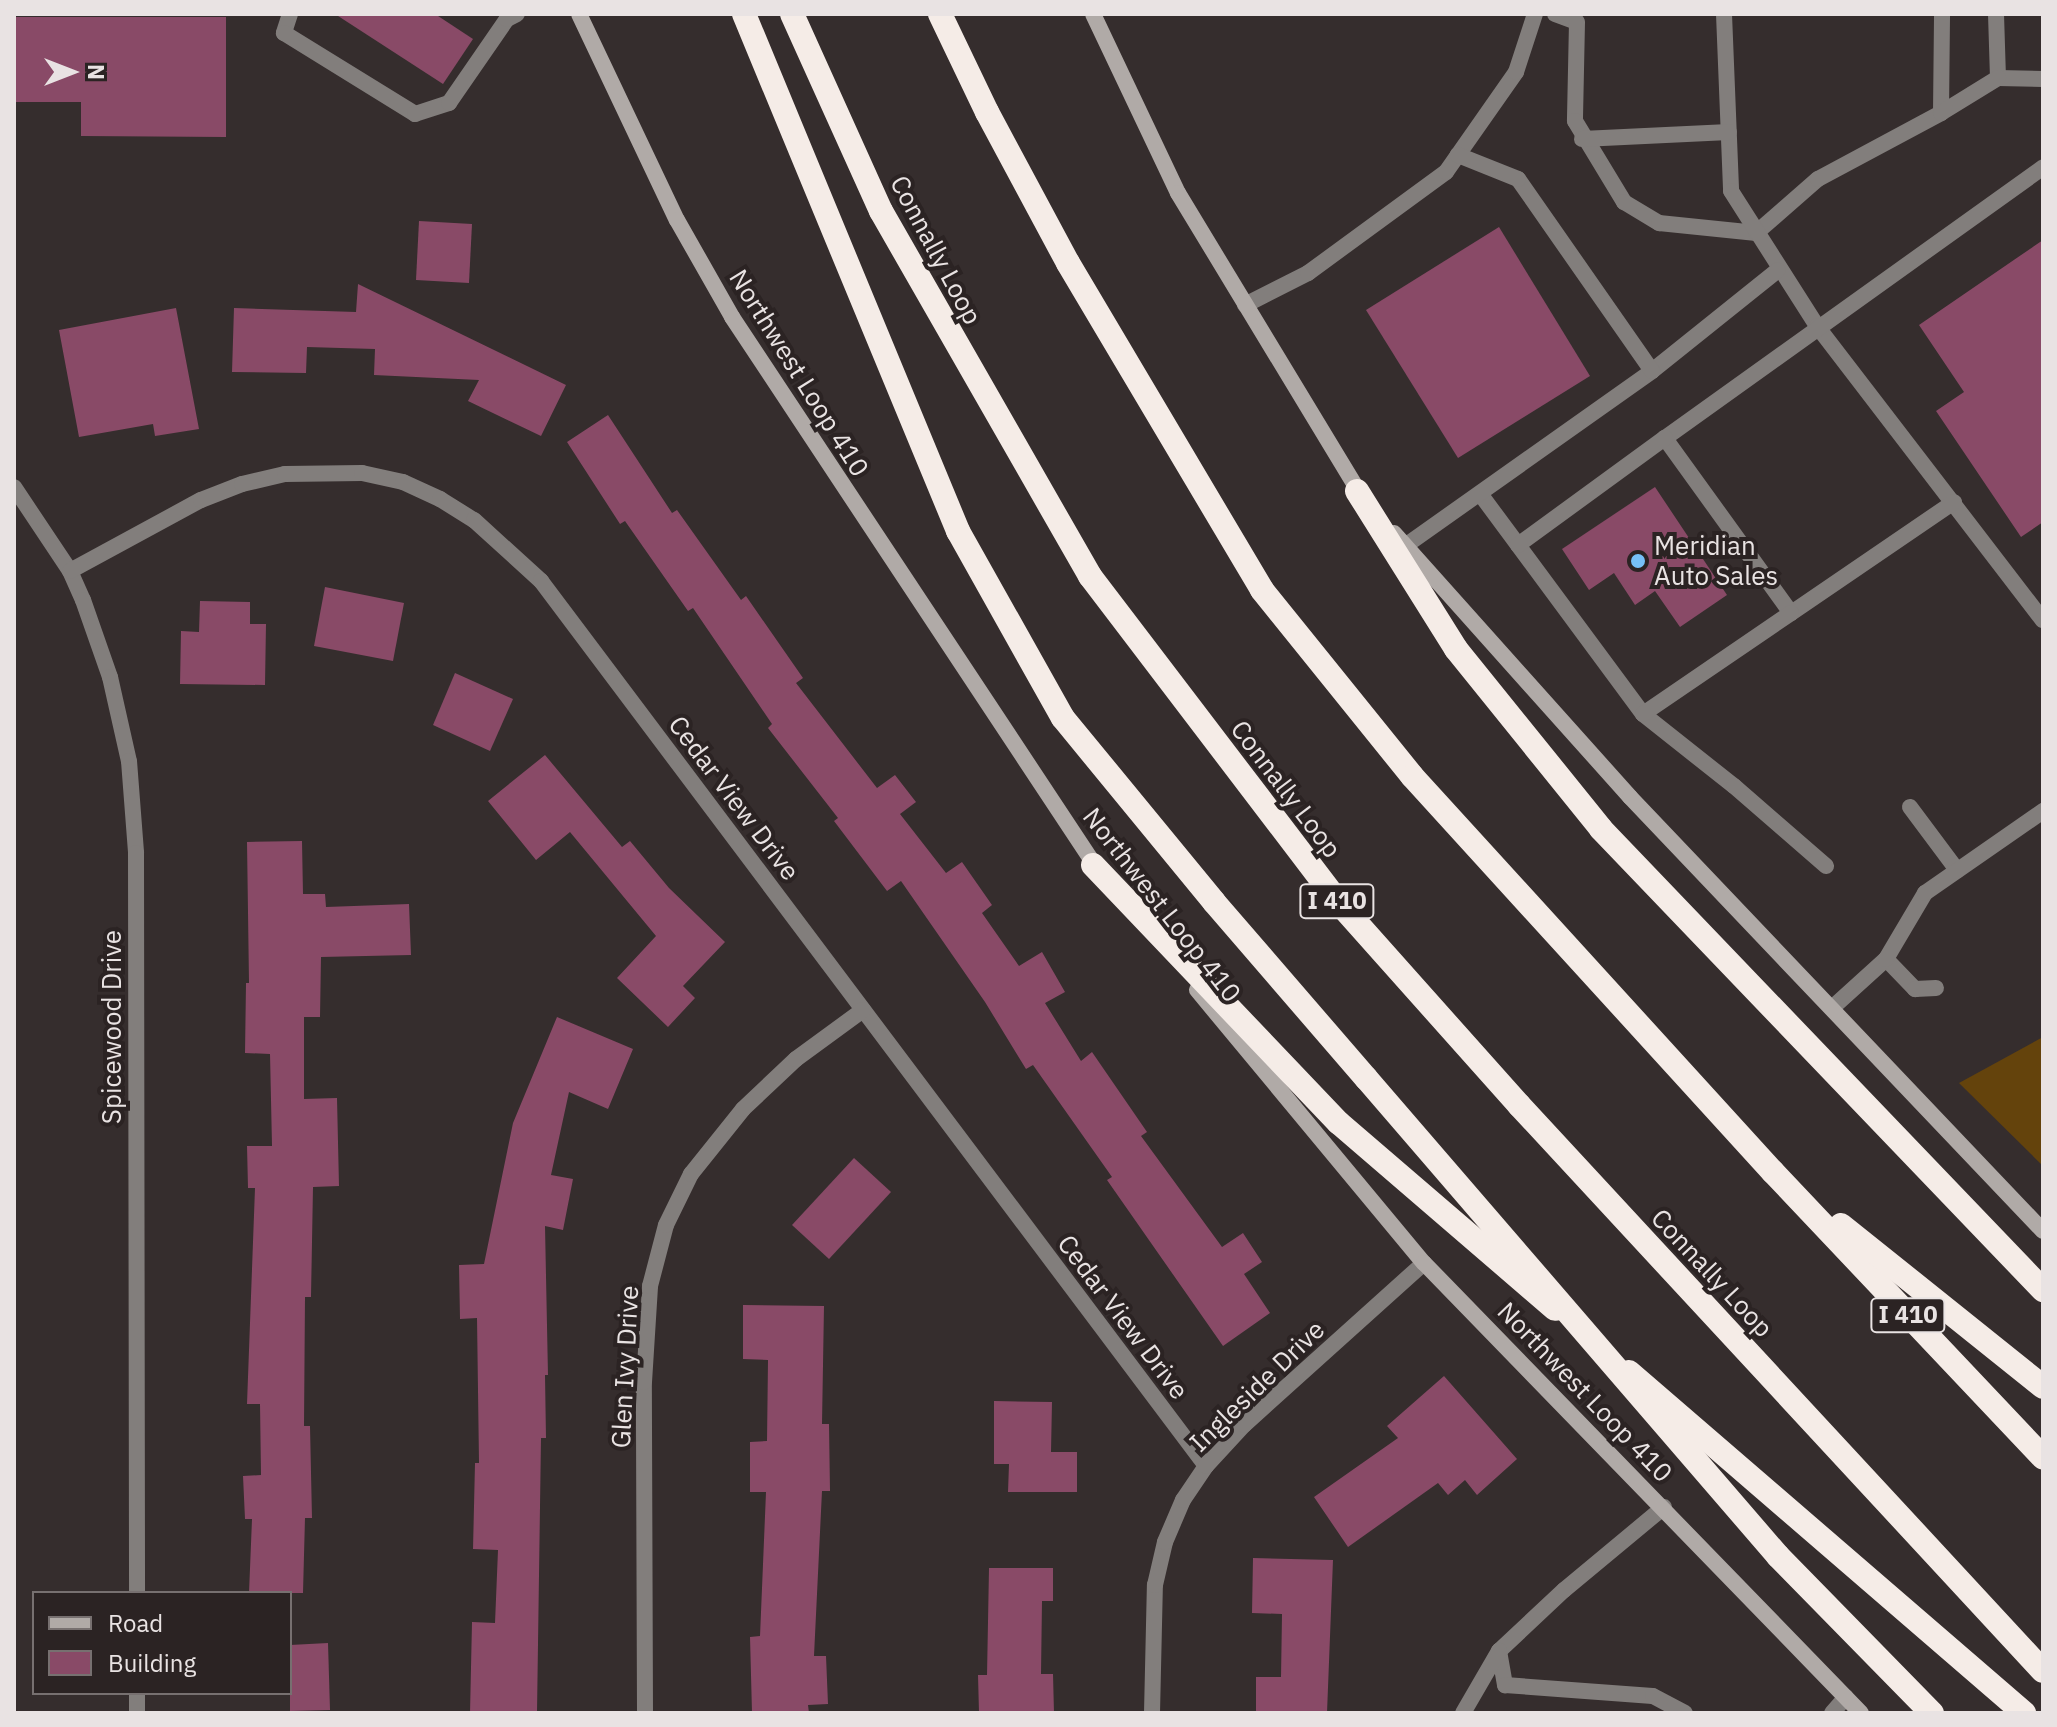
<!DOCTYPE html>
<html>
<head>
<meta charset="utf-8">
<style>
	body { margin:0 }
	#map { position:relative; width:2057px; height:1727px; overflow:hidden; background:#352d2d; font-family:"IBM Plex Sans",sans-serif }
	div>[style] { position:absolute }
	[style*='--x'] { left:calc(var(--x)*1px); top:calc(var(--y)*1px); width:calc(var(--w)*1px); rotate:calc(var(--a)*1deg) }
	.green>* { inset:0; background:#64430c }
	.building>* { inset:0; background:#894a67 }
	.service>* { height:16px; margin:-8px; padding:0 8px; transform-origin:8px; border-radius:8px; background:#827e7c }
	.minor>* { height:16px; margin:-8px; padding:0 8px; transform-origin:8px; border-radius:8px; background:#827e7c }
	.secondary>* { height:16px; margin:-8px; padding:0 8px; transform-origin:8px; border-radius:8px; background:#b0aaa7 }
	.motorway>* { height:24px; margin:-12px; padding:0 12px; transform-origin:12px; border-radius:12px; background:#f5ece7 }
	.motorway-bridge>* { height:24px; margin:-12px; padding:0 12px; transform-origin:12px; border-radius:12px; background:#f5ece7 }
	.dots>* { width:22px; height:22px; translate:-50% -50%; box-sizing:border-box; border:4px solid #2b2323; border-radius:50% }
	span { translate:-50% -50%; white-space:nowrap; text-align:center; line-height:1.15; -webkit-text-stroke:8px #2b2323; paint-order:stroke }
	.shield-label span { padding:2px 6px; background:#2b2323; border:2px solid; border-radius:6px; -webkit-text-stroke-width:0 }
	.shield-label { font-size:24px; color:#e9e3e3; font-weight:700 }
	.street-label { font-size:26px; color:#e9e3e3 }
	.poi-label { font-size:26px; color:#e9e3e3 }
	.left { translate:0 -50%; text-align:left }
	.frame { position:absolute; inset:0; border:16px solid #e9e3e3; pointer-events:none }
	.legend { position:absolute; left:32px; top:1591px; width:260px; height:104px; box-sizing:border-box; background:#2b2323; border:2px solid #777070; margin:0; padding:10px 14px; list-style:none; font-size:24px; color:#e9e3e3 }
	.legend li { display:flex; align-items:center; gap:16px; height:40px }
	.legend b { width:40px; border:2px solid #777070 }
	.north { position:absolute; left:32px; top:32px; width:80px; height:80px; -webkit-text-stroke:6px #2b2323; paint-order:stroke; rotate:90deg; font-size:22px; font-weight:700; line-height:32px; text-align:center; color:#e9e3e3 }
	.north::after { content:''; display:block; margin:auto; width:28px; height:36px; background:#e9e3e3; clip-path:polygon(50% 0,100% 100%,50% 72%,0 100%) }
</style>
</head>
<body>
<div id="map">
	<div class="green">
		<div style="clip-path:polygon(2043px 1037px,2043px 1166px,1959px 1083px)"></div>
	</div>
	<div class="building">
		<div style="clip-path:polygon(335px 14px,435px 14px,473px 39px,443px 84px)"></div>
		<div style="clip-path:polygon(14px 17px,226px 17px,226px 137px,81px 136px,81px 102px,14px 102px)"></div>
		<div style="clip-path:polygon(419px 221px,472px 224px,469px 283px,416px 280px)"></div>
		<div style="clip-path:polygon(1499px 227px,1590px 376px,1458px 458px,1366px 310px)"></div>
		<div style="clip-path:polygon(2043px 240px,2043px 522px,2021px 537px,1936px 411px,1964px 392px,1919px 325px)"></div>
		<div style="clip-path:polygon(358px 284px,566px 385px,541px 436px,468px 401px,479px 380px,374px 375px,375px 349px,307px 347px,306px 373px,232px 372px,234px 308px,356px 312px)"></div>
		<div style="clip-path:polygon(176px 308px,199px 429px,155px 436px,153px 424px,79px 437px,59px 330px)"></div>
		<div style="clip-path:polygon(608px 415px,672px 513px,677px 510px,741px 600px,746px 596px,803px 678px,796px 683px,877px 788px,895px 775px,916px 802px,900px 814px,946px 873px,962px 862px,992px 905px,982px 913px,1019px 966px,1042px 952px,1065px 992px,1045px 1003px,1081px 1061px,1092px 1052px,1147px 1132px,1141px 1136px,1222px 1247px,1243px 1233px,1262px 1262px,1244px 1274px,1270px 1313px,1223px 1346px,1107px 1180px,1112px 1177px,1033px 1065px,1026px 1069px,985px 1002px,901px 881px,887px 891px,834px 821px,838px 818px,768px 728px,772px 724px,693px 608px,688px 611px,625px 521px,620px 524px,567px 442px)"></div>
		<div style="clip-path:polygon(1655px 487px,1727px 595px,1680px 627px,1655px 591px,1635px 605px,1614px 573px,1589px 590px,1562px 549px)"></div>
		<div style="clip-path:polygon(325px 587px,404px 603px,393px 661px,314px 646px)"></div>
		<div style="clip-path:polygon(200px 601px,250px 602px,250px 624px,266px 624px,265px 685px,180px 684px,181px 631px,199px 632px)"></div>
		<div style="clip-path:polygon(455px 673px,513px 699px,490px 751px,433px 725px)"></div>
		<div style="clip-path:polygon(545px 755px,622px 847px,630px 841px,669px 888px,725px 942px,683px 986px,695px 998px,668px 1027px,617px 978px,656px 936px,570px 832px,536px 860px,488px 801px)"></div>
		<div style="clip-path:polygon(302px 841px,303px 894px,325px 894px,326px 907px,409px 904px,411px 955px,321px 957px,320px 1017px,304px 1017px,304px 1099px,337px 1098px,339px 1186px,313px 1187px,311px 1297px,305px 1297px,304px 1426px,310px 1426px,312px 1518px,305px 1518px,303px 1593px,249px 1593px,252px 1519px,245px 1519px,243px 1476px,261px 1475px,260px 1404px,247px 1404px,255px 1188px,248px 1188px,247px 1146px,272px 1146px,270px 1054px,245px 1053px,246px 983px,249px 983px,247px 842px)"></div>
		<div style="clip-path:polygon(557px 1017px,633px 1049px,608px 1109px,569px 1092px,551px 1175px,573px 1179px,563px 1230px,545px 1226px,548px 1375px,545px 1375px,546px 1438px,541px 1438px,537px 1713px,470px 1713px,472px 1622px,495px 1623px,498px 1550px,473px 1549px,475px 1463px,479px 1463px,477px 1318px,460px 1319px,459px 1265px,484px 1264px,513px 1123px)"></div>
		<div style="clip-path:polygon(854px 1158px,891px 1192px,829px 1259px,792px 1225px)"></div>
		<div style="clip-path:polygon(743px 1305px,824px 1306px,822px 1424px,829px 1424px,830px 1491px,822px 1491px,814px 1656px,826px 1656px,828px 1704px,808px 1705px,809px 1713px,752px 1713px,750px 1637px,760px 1636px,766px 1492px,750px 1492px,750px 1442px,767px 1441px,768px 1360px,743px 1359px)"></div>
		<div style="clip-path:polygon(1444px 1376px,1517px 1459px,1477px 1495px,1465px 1480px,1448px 1495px,1438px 1483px,1348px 1547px,1314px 1497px,1398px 1438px,1387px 1426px)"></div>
		<div style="clip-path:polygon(994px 1401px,1052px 1402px,1051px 1452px,1077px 1452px,1077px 1492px,1008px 1492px,1009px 1464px,994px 1464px)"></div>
		<div style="clip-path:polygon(1253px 1558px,1333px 1560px,1327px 1713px,1256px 1713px,1256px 1677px,1281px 1677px,1282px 1614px,1252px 1613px)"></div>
		<div style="clip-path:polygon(989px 1568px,1053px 1568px,1053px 1601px,1042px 1601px,1041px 1674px,1053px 1674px,1054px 1713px,979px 1713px,978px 1675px,987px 1675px)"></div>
		<div style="clip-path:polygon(328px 1643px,330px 1710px,290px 1711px,290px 1645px)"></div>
	</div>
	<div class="service">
		<div style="--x:290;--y:14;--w:20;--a:108"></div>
		<div style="--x:284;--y:33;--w:154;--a:31.7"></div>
		<div style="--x:415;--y:114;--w:36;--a:-18"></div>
		<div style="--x:449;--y:103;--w:102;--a:-55.4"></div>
		<div style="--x:507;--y:19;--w:11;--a:-27"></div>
		<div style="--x:1555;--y:14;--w:23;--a:20"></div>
		<div style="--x:1577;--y:22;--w:99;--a:91.2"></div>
		<div style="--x:1575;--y:121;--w:95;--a:58.8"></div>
		<div style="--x:1624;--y:202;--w:41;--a:31"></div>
		<div style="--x:1659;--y:223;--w:98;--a:5.9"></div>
		<div style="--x:1756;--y:233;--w:82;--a:-41.1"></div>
		<div style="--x:1818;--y:179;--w:140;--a:-28.2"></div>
		<div style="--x:1941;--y:113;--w:99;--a:-89.4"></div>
		<div style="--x:1724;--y:14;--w:177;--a:87.7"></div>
		<div style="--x:1731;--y:191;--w:160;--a:57.5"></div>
		<div style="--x:1817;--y:326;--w:371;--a:52.5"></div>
		<div style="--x:1996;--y:14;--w:64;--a:88.2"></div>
		<div style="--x:1998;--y:78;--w:45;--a:1.3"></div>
		<div style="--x:1941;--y:113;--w:67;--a:-31.6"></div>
		<div style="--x:1582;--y:139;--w:147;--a:-2.7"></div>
		<div style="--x:1245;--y:305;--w:71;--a:-26.9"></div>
		<div style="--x:1308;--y:273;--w:171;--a:-36.2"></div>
		<div style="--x:1446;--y:172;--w:122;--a:-55"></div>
		<div style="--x:1516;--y:72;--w:61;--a:-71.9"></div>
		<div style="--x:1652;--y:371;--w:161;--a:-38.7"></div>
		<div style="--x:1481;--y:495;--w:272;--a:53.5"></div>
		<div style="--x:1643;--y:714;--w:116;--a:38.4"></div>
		<div style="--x:1734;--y:786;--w:122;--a:41"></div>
		<div style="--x:1954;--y:502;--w:197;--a:145.7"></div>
		<div style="--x:1791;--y:613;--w:216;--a:-125.8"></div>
		<div style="--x:1665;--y:438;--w:465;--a:-35.6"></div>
		<div style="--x:1518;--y:545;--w:182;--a:-36.1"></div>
		<div style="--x:1405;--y:546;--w:303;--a:-35.3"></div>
		<div style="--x:1652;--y:371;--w:234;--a:-124.9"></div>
		<div style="--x:1518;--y:179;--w:65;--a:-158.2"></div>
		<div style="--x:1643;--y:714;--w:179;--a:-34.3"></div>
		<div style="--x:1910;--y:807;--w:79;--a:53.3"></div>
		<div style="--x:1886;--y:959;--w:42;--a:46"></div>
		<div style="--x:1915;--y:989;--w:21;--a:-3"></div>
		<div style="--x:1832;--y:1008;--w:73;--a:-42.2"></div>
		<div style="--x:1886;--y:959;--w:77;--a:-59.4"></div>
		<div style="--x:1925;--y:893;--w:144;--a:-34.8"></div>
		<div style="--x:1664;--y:1507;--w:130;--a:140.3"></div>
		<div style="--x:1564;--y:1590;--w:89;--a:136.8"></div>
		<div style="--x:1499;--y:1651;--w:35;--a:80"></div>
		<div style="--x:1505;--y:1685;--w:148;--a:4.3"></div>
		<div style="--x:1653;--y:1696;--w:36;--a:28"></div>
		<div style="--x:1463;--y:1713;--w:72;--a:-59.9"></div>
		<div style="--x:1832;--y:1713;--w:21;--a:-49"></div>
	</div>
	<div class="minor">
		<div style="--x:14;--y:487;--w:101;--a:56.3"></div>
		<div style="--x:70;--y:571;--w:32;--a:66"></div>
		<div style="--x:83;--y:600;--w:82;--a:70.7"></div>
		<div style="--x:110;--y:677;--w:86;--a:77.3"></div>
		<div style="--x:129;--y:761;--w:92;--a:85.6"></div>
		<div style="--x:136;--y:853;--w:740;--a:89.92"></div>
		<div style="--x:70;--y:571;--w:149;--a:-28.5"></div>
		<div style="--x:201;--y:500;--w:44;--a:-21.3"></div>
		<div style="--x:242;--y:484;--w:44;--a:-13.1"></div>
		<div style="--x:285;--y:474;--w:77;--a:-0.7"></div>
		<div style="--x:362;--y:473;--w:42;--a:12.4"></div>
		<div style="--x:403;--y:482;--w:41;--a:24.7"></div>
		<div style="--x:440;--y:499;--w:40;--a:32"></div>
		<div style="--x:474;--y:520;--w:91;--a:42.3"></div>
		<div style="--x:541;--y:581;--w:1107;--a:53.08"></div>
		<div style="--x:137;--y:1693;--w:20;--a:90"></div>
		<div style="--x:645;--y:1713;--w:331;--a:-90.2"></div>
		<div style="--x:644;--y:1382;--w:96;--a:-86.4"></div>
		<div style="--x:650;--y:1286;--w:63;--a:-75.3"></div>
		<div style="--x:666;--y:1225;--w:57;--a:-63.9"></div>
		<div style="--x:691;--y:1174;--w:83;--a:-51.3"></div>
		<div style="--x:743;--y:1109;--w:73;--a:-43.3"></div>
		<div style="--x:796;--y:1059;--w:83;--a:-36.2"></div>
		<div style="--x:1152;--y:1713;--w:128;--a:-88.7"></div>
		<div style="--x:1155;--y:1585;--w:44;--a:-76.9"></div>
		<div style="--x:1165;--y:1542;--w:46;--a:-66.8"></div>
		<div style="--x:1183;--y:1500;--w:41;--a:-55.9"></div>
		<div style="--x:1206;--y:1466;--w:56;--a:-47.2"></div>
		<div style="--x:1244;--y:1425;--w:242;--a:-42"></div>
	</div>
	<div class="secondary">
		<div style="--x:579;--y:14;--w:228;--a:64.6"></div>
		<div style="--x:677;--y:220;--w:112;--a:60.4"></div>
		<div style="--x:732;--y:317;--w:663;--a:56.5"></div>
		<div style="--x:1093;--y:14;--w:198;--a:64.6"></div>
		<div style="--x:1178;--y:193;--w:357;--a:58.8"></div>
		<div style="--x:1394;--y:533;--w:354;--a:48.2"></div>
		<div style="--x:1630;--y:797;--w:599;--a:46.42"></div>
		<div style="--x:1197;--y:990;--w:355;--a:50.3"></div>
		<div style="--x:1424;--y:1263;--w:627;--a:45.84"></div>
	</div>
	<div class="motorway">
		<div style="--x:744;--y:14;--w:560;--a:67.51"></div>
		<div style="--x:958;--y:531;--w:214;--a:60.7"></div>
		<div style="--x:1063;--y:718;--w:238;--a:50.6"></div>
		<div style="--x:1214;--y:902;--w:233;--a:49.2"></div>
		<div style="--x:792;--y:14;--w:216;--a:65.7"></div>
		<div style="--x:881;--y:211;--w:421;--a:60.2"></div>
		<div style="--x:1090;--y:576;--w:411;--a:52.7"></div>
		<div style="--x:1339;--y:903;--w:271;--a:48.3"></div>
		<div style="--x:1519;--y:1105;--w:771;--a:47.21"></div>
		<div style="--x:940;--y:14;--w:109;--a:64.4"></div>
		<div style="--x:987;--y:112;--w:171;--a:61.8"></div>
		<div style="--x:1068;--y:263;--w:380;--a:59.3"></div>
		<div style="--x:1262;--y:590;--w:239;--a:51.1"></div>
		<div style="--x:1412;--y:776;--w:536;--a:47.65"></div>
		<div style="--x:1773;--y:1172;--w:393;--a:46.6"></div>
		<div style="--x:1357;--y:491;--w:186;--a:57.9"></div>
		<div style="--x:1456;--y:649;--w:231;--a:51.1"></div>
		<div style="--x:1601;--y:829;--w:639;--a:46.21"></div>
		<div style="--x:1093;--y:865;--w:356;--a:46.4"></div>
		<div style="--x:1339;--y:1123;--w:285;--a:40.7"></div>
		<div style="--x:1841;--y:1225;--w:259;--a:38.7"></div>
		<div style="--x:1629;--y:1372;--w:522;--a:40.8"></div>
		<div style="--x:1778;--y:1556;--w:220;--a:45.6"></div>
	</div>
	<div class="motorway-bridge">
		<div style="--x:1366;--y:1078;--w:631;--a:49.24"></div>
	</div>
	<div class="dots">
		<div style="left:1638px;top:561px;background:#76c0f7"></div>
	</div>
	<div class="shield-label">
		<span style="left:1337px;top:901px">I 410</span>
		<span style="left:1908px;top:1315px">I 410</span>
	</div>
	<div class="street-label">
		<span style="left:936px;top:250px;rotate:62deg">Connally Loop</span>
		<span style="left:799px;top:373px;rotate:58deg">Northwest Loop 410</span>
		<span style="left:1286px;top:789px;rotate:53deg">Connally Loop</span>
		<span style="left:734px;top:798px;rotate:53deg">Cedar View Drive</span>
		<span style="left:1162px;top:905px;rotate:52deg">Northwest Loop 410</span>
		<span style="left:112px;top:1027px;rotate:-90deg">Spicewood Drive</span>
		<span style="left:1712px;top:1273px;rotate:47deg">Connally Loop</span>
		<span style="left:1123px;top:1317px;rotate:53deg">Cedar View Drive</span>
		<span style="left:625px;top:1367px;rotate:-87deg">Glen Ivy Drive</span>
		<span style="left:1257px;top:1386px;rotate:-44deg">Ingleside Drive</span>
		<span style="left:1585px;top:1392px;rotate:46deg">Northwest Loop 410</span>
	</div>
	<div class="poi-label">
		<span class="left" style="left:1654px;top:561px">Meridian<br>Auto Sales</span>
	</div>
	<div class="frame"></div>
	<ul class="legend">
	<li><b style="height:10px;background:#b0aaa7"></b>Road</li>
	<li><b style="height:22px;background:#894a67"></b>Building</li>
	</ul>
	<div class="north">N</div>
</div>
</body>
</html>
